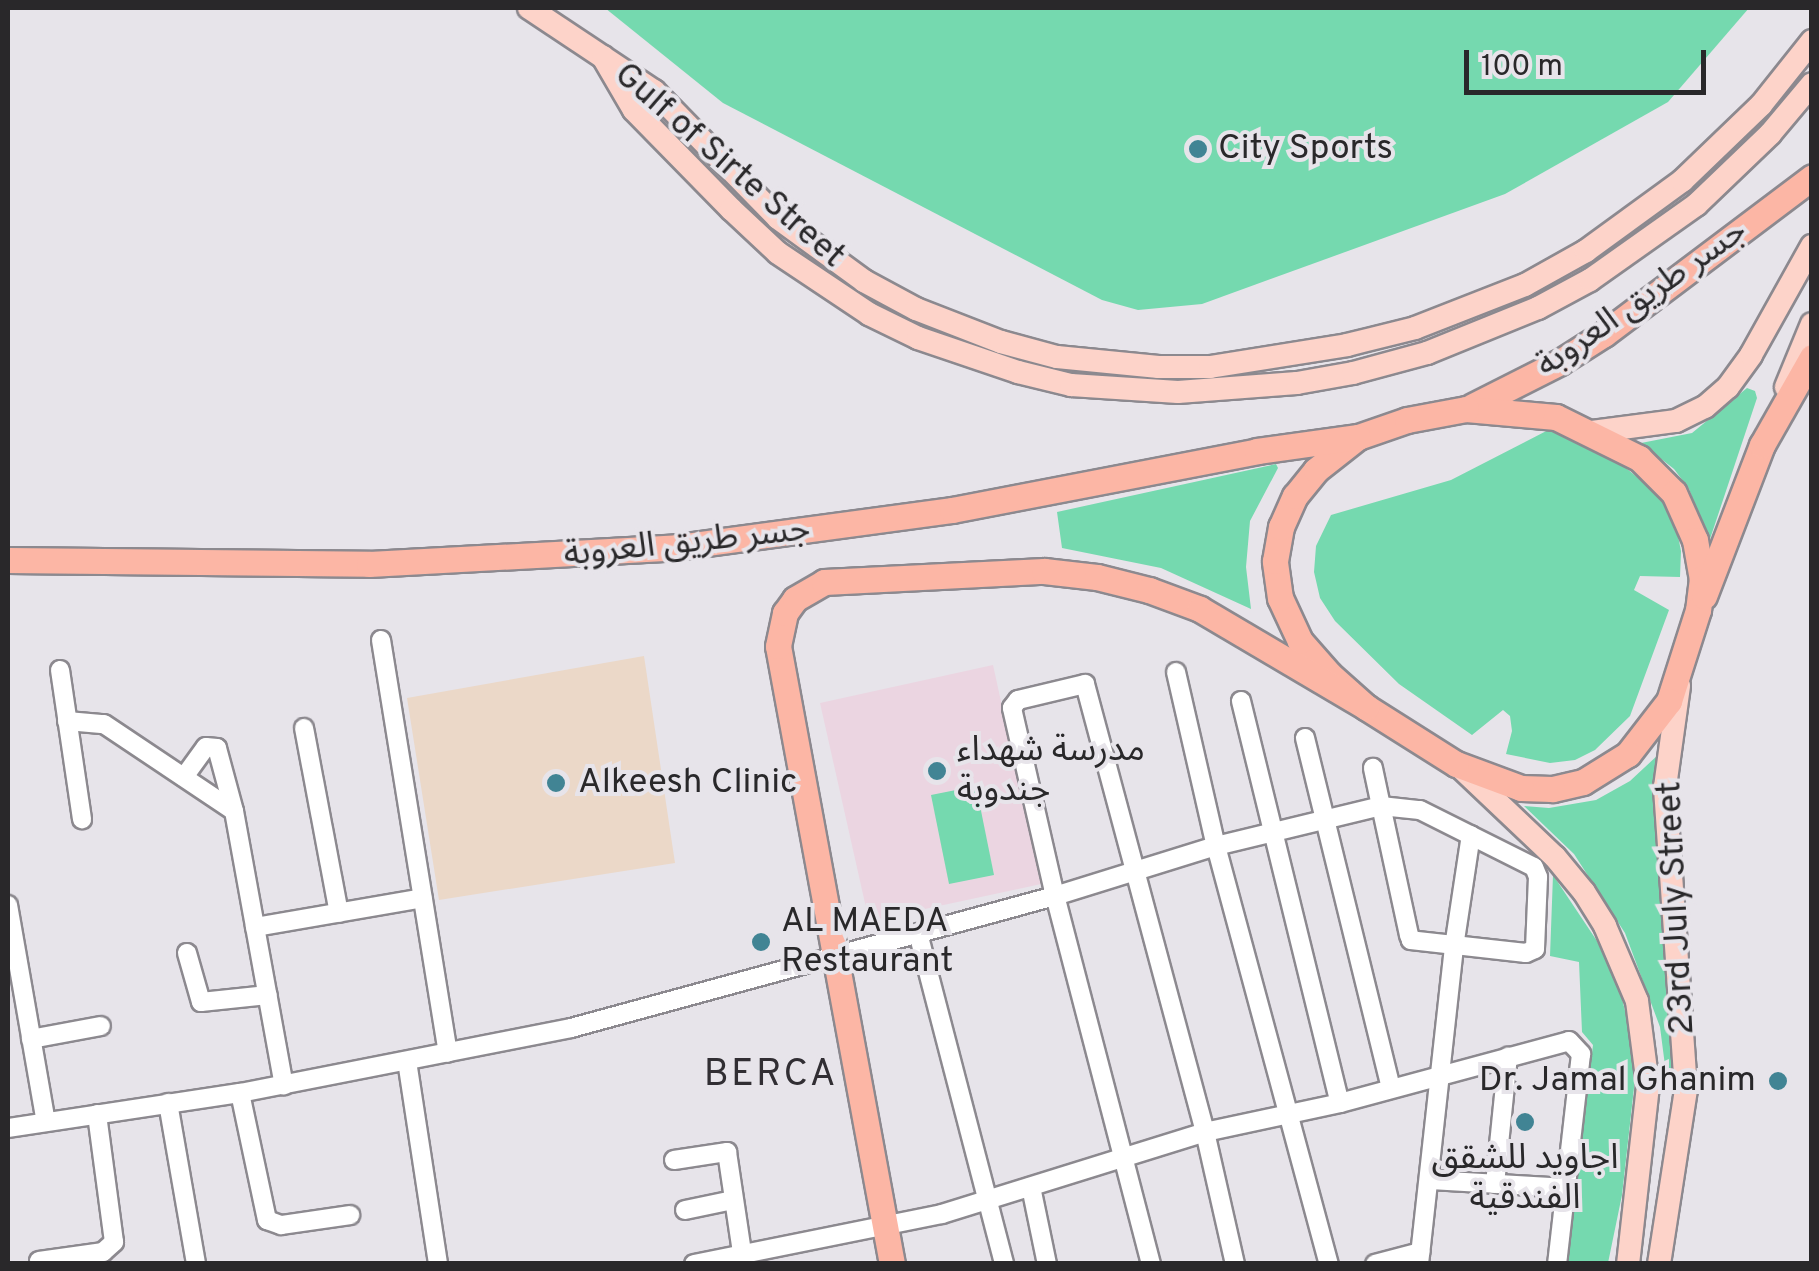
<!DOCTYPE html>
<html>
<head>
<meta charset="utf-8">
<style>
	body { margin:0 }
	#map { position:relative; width:1819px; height:1271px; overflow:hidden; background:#e7e4ea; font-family:Overpass,"Noto Sans Arabic",sans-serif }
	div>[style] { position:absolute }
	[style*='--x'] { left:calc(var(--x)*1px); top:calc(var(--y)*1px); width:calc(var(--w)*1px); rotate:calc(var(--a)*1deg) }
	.education>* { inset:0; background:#ebd5e1 }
	.medical>* { inset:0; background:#ebd8c8 }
	.green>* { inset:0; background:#75d9af }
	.roads { filter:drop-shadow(2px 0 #8c898f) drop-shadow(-2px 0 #8c898f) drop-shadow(0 2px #8c898f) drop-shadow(0 -2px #8c898f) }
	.minor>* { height:18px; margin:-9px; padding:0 9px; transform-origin:9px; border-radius:9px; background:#fff }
	.major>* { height:22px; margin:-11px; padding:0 11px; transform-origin:11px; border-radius:11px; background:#fdd3c9 }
	.highway>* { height:25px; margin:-12.5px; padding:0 12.5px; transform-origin:12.5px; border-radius:12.5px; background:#fcb6a5 }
	.dots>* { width:28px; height:28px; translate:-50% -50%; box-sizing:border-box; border:5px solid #e7e4ea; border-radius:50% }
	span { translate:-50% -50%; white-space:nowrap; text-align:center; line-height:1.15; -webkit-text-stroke:8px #e7e4ea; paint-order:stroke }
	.poi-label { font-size:35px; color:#29282a }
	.left { translate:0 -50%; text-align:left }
	.right { translate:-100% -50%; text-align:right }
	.street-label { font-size:35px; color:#29282a }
	.neighbourhood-label { font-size:38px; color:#312e33; letter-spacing:2.5px }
	.frame { position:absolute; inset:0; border:10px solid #29282a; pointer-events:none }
	.scale { position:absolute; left:1464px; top:50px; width:242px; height:45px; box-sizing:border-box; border:5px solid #29282a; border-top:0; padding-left:12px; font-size:30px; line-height:35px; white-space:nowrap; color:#29282a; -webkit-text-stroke:8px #e7e4ea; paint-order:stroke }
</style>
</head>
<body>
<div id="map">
	<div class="education">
		<div style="clip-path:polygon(993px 665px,1041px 884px,869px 921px,820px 703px)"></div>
	</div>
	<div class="medical">
		<div style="clip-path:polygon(644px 656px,675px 863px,439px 900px,407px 698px)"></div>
	</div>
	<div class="green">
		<div style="clip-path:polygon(605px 8px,1749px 8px,1668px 102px,1505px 194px,1202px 304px,1138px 310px,1102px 300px,723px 103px)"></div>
		<div style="clip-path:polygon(1747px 388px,1755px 391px,1757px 398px,1709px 542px,1689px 489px,1674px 469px,1641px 443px,1692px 433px)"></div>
		<div style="clip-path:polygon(1556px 426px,1614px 458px,1662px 498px,1676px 526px,1681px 551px,1680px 577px,1640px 576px,1634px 590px,1669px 610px,1630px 716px,1595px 750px,1575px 760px,1550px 763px,1506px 754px,1512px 731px,1510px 716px,1503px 710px,1472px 735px,1399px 684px,1335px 621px,1320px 598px,1314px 572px,1316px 546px,1331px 515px,1451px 480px)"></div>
		<div style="clip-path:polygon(1276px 464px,1278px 468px,1250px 521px,1246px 567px,1251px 609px,1161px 568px,1062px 548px,1057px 512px)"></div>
		<div style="clip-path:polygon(1659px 754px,1655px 798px,1676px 1081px,1667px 1081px,1660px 1027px,1625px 933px,1574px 854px,1524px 806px,1549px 808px,1596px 800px,1630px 781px)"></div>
		<div style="clip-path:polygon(976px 786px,994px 875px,949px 884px,931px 795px)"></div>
		<div style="clip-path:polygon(1553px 875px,1597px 941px,1621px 994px,1637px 1061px,1622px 1195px,1608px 1263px,1567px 1263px,1593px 1045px,1582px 1032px,1579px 962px,1550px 956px)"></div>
	</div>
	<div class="roads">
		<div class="minor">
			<div style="--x:381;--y:640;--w:418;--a:80.8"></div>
			<div style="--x:60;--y:670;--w:151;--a:81.6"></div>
			<div style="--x:1176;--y:672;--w:179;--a:77.1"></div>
			<div style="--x:1216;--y:846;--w:433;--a:74.9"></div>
			<div style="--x:1241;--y:701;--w:414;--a:76.2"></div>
			<div style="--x:67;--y:721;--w:37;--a:5"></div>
			<div style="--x:104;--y:724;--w:156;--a:33.8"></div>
			<div style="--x:304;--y:728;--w:188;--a:79.3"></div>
			<div style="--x:1305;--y:738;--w:359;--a:76.2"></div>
			<div style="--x:184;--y:777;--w:37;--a:-54"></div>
			<div style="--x:206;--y:747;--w:11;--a:5"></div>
			<div style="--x:217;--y:748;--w:65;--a:74.9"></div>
			<div style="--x:234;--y:811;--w:279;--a:79.7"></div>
			<div style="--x:8;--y:905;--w:220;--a:80.1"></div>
			<div style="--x:255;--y:927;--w:170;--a:-9.8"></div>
			<div style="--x:918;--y:933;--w:342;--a:75.4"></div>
			<div style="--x:187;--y:953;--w:51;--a:74.1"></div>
			<div style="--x:201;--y:1002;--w:67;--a:-6"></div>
			<div style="--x:31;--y:1039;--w:71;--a:-10.5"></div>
			<div style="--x:407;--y:1061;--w:205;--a:81.3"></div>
			<div style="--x:240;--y:1093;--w:130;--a:78"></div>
			<div style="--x:267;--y:1220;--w:15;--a:20"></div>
			<div style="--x:281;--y:1225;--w:70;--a:-8.2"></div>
			<div style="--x:168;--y:1103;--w:163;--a:80.1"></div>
			<div style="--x:8;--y:1128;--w:235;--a:-8.6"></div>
			<div style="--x:240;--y:1093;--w:337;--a:-11.1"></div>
			<div style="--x:571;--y:1028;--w:502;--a:-15.26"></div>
			<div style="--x:1055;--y:896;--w:169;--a:-17.3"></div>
			<div style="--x:1216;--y:846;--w:170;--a:-13.6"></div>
			<div style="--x:1381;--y:806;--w:39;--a:6"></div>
			<div style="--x:1420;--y:810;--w:127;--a:26.6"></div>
			<div style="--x:1534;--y:867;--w:11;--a:68"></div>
			<div style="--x:1538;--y:877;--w:72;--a:92.4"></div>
			<div style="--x:1535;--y:949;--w:10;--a:156"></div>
			<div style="--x:1526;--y:953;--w:116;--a:-173.6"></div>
			<div style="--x:1411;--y:940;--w:5;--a:-112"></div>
			<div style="--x:1409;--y:935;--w:132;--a:-102.2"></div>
			<div style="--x:1381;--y:806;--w:39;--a:-102"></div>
			<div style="--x:674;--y:1160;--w:54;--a:-8.6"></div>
			<div style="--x:727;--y:1152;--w:101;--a:81.5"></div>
			<div style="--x:1431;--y:1180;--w:136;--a:3.4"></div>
			<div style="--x:1495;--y:1184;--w:128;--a:-84.2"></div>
			<div style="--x:1031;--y:1187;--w:79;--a:78.3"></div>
			<div style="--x:685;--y:1210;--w:49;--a:-11.8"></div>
			<div style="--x:39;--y:1261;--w:65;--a:-8"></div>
			<div style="--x:103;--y:1252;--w:15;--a:-42"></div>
			<div style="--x:114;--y:1242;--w:129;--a:-97.6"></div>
			<div style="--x:694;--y:1264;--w:253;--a:-11.4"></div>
			<div style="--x:942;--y:1214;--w:275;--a:-17.3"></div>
			<div style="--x:1205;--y:1132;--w:138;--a:-12.1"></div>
			<div style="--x:1340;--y:1103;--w:237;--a:-15.1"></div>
			<div style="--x:1569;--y:1041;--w:18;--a:47"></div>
			<div style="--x:1581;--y:1054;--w:211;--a:96.5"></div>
			<div style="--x:1151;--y:1264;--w:380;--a:-104.6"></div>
			<div style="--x:1055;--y:896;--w:193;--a:-102.9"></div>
			<div style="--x:1012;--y:708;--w:10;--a:-53"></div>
			<div style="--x:1018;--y:700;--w:69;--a:-13.4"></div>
			<div style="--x:1085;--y:684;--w:464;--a:75"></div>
			<div style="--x:1205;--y:1132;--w:135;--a:77.2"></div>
			<div style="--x:1375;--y:1264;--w:47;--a:-14.9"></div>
			<div style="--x:1419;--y:1264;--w:319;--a:-83.7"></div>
			<div style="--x:1454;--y:947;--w:113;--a:-81.4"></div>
		</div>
		<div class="major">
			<div style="--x:529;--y:8;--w:150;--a:33.6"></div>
			<div style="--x:654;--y:91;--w:177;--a:45.7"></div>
			<div style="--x:778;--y:218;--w:107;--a:36.2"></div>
			<div style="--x:864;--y:281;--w:59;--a:28.3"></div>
			<div style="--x:916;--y:309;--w:91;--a:21.2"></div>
			<div style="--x:1001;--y:342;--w:58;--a:15"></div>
			<div style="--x:1057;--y:357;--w:102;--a:5.6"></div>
			<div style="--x:1159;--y:367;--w:51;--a:0"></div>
			<div style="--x:1210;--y:367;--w:139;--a:-9.1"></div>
			<div style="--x:1347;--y:345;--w:70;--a:-14"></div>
			<div style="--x:1415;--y:328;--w:118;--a:-21.4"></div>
			<div style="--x:1525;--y:285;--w:70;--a:-29.1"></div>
			<div style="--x:1586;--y:251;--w:119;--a:-36.1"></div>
			<div style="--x:1682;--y:181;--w:110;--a:-43.9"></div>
			<div style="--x:1761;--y:105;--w:82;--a:-51.4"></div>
			<div style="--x:603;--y:57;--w:61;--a:59.7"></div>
			<div style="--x:634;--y:110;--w:139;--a:45.6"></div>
			<div style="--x:731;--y:209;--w:64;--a:43.1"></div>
			<div style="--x:778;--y:253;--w:110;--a:33.8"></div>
			<div style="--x:869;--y:314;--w:55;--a:26.1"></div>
			<div style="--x:918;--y:338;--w:106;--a:18.8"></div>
			<div style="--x:1018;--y:372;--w:55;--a:13.8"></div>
			<div style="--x:1071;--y:385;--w:107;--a:3.7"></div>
			<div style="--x:1178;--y:392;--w:119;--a:-4.3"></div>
			<div style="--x:1297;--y:383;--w:57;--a:-10.1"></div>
			<div style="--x:1353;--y:373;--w:77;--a:-15.1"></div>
			<div style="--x:1427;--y:353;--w:120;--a:-22.1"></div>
			<div style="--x:1538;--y:308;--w:59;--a:-28.3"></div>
			<div style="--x:1590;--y:280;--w:130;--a:-35.3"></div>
			<div style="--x:1696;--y:205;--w:103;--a:-43.8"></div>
			<div style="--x:1770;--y:134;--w:65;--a:-50"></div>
			<div style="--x:1786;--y:387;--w:68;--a:-67.6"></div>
			<div style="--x:1592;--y:432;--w:85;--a:-7.5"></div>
			<div style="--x:1676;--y:421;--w:32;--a:-26"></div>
			<div style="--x:1705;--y:407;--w:30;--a:-41"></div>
			<div style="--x:1728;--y:387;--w:39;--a:-54"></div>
			<div style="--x:1751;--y:355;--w:125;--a:-60.8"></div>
			<div style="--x:1459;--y:766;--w:132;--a:43.5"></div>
			<div style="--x:1555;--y:857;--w:45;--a:50.4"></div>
			<div style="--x:1584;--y:892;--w:40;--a:58"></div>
			<div style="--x:1605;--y:926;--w:82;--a:66.9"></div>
			<div style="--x:1637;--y:1001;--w:86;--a:82.6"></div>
			<div style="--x:1648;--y:1086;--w:179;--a:96.4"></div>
			<div style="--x:1659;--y:1264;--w:177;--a:-81.2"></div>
			<div style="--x:1686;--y:1089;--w:303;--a:-94"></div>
			<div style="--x:1665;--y:787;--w:102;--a:-82.1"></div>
		</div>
		<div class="highway">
			<div style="--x:1473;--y:406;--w:97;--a:-26.8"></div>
			<div style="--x:1560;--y:362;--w:52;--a:-32.5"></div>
			<div style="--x:1604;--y:334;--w:261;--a:-37"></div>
			<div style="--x:1466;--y:409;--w:90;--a:5.1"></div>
			<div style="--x:1556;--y:417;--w:93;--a:26.3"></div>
			<div style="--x:1639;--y:458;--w:49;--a:45"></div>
			<div style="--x:1674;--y:493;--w:51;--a:65.9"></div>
			<div style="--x:1695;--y:540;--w:39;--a:80"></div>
			<div style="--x:1702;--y:578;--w:32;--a:97"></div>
			<div style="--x:1698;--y:610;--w:96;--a:107.7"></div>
			<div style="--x:1669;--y:701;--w:67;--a:127.7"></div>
			<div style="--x:1628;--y:754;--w:53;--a:148.1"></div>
			<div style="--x:1583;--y:782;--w:32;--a:167"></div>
			<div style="--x:1552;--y:789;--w:31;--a:-178"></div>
			<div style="--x:1521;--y:788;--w:69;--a:-159.7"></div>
			<div style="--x:1456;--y:764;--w:107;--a:-147.7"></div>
			<div style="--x:1366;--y:707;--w:50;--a:-138.3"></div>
			<div style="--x:1329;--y:674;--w:44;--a:-131.3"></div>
			<div style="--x:1300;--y:641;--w:47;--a:-114.9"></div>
			<div style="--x:1280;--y:598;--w:37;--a:-98"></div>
			<div style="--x:1275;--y:561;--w:35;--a:-80"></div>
			<div style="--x:1281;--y:527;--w:34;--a:-66"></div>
			<div style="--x:1295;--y:496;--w:33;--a:-51"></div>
			<div style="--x:1316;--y:470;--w:53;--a:-38.2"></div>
			<div style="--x:1358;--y:437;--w:52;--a:-19.1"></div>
			<div style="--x:1407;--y:420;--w:60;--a:-10.6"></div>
			<div style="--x:8;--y:560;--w:361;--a:0.6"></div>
			<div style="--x:369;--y:564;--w:309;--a:-3.1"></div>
			<div style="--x:678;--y:547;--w:276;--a:-7.7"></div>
			<div style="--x:952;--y:510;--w:311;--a:-10.9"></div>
			<div style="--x:1257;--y:451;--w:102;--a:-7.9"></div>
			<div style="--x:1704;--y:596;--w:162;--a:-69"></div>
			<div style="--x:1762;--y:445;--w:101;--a:-60.4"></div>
			<div style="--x:892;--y:1264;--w:628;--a:-100.45"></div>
			<div style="--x:778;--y:646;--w:34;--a:-78"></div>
			<div style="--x:785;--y:613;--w:17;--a:-54"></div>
			<div style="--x:795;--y:599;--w:34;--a:-30"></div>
			<div style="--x:824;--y:582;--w:220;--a:-2.9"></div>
			<div style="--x:1044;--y:571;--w:53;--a:6.5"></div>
			<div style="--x:1097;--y:577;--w:54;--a:14"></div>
			<div style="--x:1149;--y:590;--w:54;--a:20.4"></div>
			<div style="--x:1200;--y:609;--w:193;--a:30.6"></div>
		</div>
	</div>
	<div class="dots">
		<div style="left:1198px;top:149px;background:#418494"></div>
		<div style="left:937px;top:771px;background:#418494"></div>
		<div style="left:556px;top:783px;background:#418494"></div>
		<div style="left:761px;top:942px;background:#418494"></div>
		<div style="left:1778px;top:1081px;background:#418494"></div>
		<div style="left:1525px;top:1122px;background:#418494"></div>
	</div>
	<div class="poi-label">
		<span class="left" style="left:1218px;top:149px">City Sports</span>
		<span class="left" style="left:957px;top:771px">مدرسة شهداء<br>جندوبة</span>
		<span class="left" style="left:578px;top:783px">Alkeesh Clinic</span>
		<span class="left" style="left:781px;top:942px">AL MAEDA<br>Restaurant</span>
		<span class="right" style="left:1756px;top:1081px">Dr. Jamal Ghanim</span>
		<span style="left:1525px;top:1179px">اجاويد للشقق<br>الفندقية</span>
	</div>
	<div class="street-label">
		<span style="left:729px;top:166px;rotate:41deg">Gulf of Sirte Street</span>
		<span style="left:1642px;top:299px;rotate:-35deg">جسر طريق العروبة</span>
		<span style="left:687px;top:543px;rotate:-6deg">جسر طريق العروبة</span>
		<span style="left:1677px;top:908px;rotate:-93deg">23rd July Street</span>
	</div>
	<div class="neighbourhood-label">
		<span style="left:771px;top:1076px">BERCA</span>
	</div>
	<div class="frame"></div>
	<div class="scale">100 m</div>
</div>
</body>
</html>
